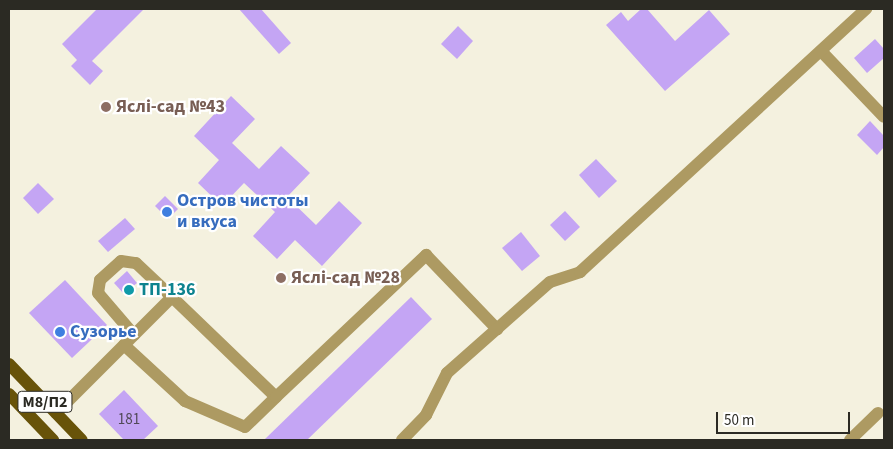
<!DOCTYPE html>
<html>
<head>
<meta charset="utf-8">
<style>
	body { margin:0 }
	#map { position:relative; width:893px; height:449px; overflow:hidden; background:#f4f1df; font-family:"Source Sans 3",sans-serif }
	div>[style] { position:absolute }
	[style*='--x'] { left:calc(var(--x)*1px); top:calc(var(--y)*1px); width:calc(var(--w)*1px); rotate:calc(var(--a)*1deg) }
	.building>* { inset:0; background:#c4a5f4 }
	.minor>* { height:12px; margin:-6px; padding:0 6px; transform-origin:6px; border-radius:6px; background:#ad9a62 }
	.major>* { height:12px; margin:-6px; padding:0 6px; transform-origin:6px; border-radius:6px; background:#685309 }
	.dots>* { width:14px; height:14px; translate:-50% -50%; box-sizing:border-box; border:2px solid #fff; border-radius:50% }
	span { translate:-50% -50%; white-space:nowrap; text-align:center; line-height:1.15; -webkit-text-stroke:4.5px #fff; paint-order:stroke }
	.number-label { font-size:15px; color:#514957 }
	.number-label span { -webkit-text-stroke-width:0 }
	.shield-label span { padding:1px 4px; background:#fff; border:1px solid; border-radius:4px; -webkit-text-stroke-width:0 }
	.shield-label { font-size:16px; color:#2b2a23; font-weight:700 }
	.education-label { font-size:18px; color:#785e54; font-weight:700 }
	.left { translate:0 -50%; text-align:left }
	.shop-label { font-size:18px; color:#366cbe; font-weight:700 }
	.culture-label { font-size:18px; color:#0d838f; font-weight:700 }
	.frame { position:absolute; inset:0; border:10px solid #2b2a23; pointer-events:none }
	.scale { position:absolute; left:716px; top:412px; width:134px; height:22px; box-sizing:border-box; border:2px solid #2b2a23; border-top:0; padding-left:6px; font-size:15px; line-height:18px; white-space:nowrap; color:#2b2a23; -webkit-text-stroke:4px #fff; paint-order:stroke }
</style>
</head>
<body>
<div id="map">
	<div class="building">
		<div style="clip-path:polygon(97px 9px,144px 9px,92px 61px,103px 71px,90px 85px,71px 66px,77px 60px,62px 44px)"></div>
		<div style="clip-path:polygon(239px 9px,261px 9px,291px 43px,279px 54px)"></div>
		<div style="clip-path:polygon(641px 9px,647px 9px,675px 41px,709px 10px,730px 34px,665px 91px,606px 25px,621px 12px,628px 21px)"></div>
		<div style="clip-path:polygon(458px 26px,473px 41px,457px 59px,441px 44px)"></div>
		<div style="clip-path:polygon(875px 39px,884px 49px,884px 58px,867px 73px,854px 58px)"></div>
		<div style="clip-path:polygon(231px 96px,255px 119px,232px 143px,259px 169px,281px 146px,310px 173px,287px 197px,316px 225px,339px 201px,362px 223px,322px 266px,295px 240px,277px 259px,253px 236px,275px 212px,244px 183px,222px 206px,198px 183px,219px 160px,194px 136px)"></div>
		<div style="clip-path:polygon(870px 121px,884px 136px,884px 147px,877px 155px,857px 135px)"></div>
		<div style="clip-path:polygon(596px 159px,617px 181px,599px 198px,579px 175px)"></div>
		<div style="clip-path:polygon(38px 183px,54px 199px,38px 214px,23px 198px)"></div>
		<div style="clip-path:polygon(165px 196px,178px 209px,168px 219px,155px 206px)"></div>
		<div style="clip-path:polygon(565px 211px,580px 227px,565px 241px,550px 225px)"></div>
		<div style="clip-path:polygon(125px 218px,135px 229px,108px 252px,98px 241px)"></div>
		<div style="clip-path:polygon(521px 232px,540px 256px,522px 271px,502px 248px)"></div>
		<div style="clip-path:polygon(127px 271px,137px 283px,124px 294px,114px 283px)"></div>
		<div style="clip-path:polygon(65px 280px,107px 325px,72px 358px,29px 313px)"></div>
		<div style="clip-path:polygon(411px 297px,432px 319px,307px 440px,264px 440px)"></div>
		<div style="clip-path:polygon(124px 390px,158px 426px,143px 440px,124px 440px,99px 414px)"></div>
	</div>
	<div class="minor">
		<div style="--x:821;--y:51;--w:91;--a:46.3"></div>
		<div style="--x:134;--y:335;--w:55;--a:-130.6"></div>
		<div style="--x:98;--y:293;--w:13;--a:-81"></div>
		<div style="--x:100;--y:280;--w:28;--a:-42"></div>
		<div style="--x:121;--y:261;--w:15;--a:8"></div>
		<div style="--x:136;--y:263;--w:50;--a:43.4"></div>
		<div style="--x:124;--y:345;--w:83;--a:42.6"></div>
		<div style="--x:185;--y:401;--w:65;--a:23.4"></div>
		<div style="--x:245;--y:427;--w:43;--a:-44.1"></div>
		<div style="--x:56;--y:413;--w:164;--a:-45"></div>
		<div style="--x:172;--y:297;--w:144;--a:43.9"></div>
		<div style="--x:276;--y:397;--w:207;--a:-43.4"></div>
		<div style="--x:426;--y:255;--w:103;--a:46.2"></div>
		<div style="--x:402;--y:440;--w:35;--a:-46"></div>
		<div style="--x:426;--y:415;--w:47;--a:-63.4"></div>
		<div style="--x:447;--y:373;--w:137;--a:-41.5"></div>
		<div style="--x:550;--y:282;--w:32;--a:-18"></div>
		<div style="--x:580;--y:272;--w:389;--a:-42.6"></div>
		<div style="--x:850;--y:440;--w:39;--a:-44"></div>
	</div>
	<div class="major">
		<div style="--x:9;--y:364;--w:105;--a:46.2"></div>
		<div style="--x:9;--y:394;--w:64;--a:46.3"></div>
	</div>
	<div class="dots">
		<div style="left:106px;top:107px;background:#8d6e63"></div>
		<div style="left:167px;top:212px;background:#3f7fe0"></div>
		<div style="left:281px;top:278px;background:#8d6e63"></div>
		<div style="left:129px;top:290px;background:#0f9aa8"></div>
		<div style="left:60px;top:332px;background:#3f7fe0"></div>
	</div>
	<div class="number-label">
		<span style="left:129px;top:420px">181</span>
	</div>
	<div class="shield-label">
		<span style="left:45px;top:402px">М8/П2</span>
	</div>
	<div class="education-label">
		<span class="left" style="left:116px;top:107px">Яслі-сад №43</span>
		<span class="left" style="left:291px;top:278px">Яслі-сад №28</span>
	</div>
	<div class="shop-label">
		<span class="left" style="left:177px;top:212px">Остров чистоты<br>и вкуса</span>
		<span class="left" style="left:70px;top:332px">Сузорье</span>
	</div>
	<div class="culture-label">
		<span class="left" style="left:139px;top:290px">ТП-136</span>
	</div>
	<div class="frame"></div>
	<div class="scale">50 m</div>
</div>
</body>
</html>
